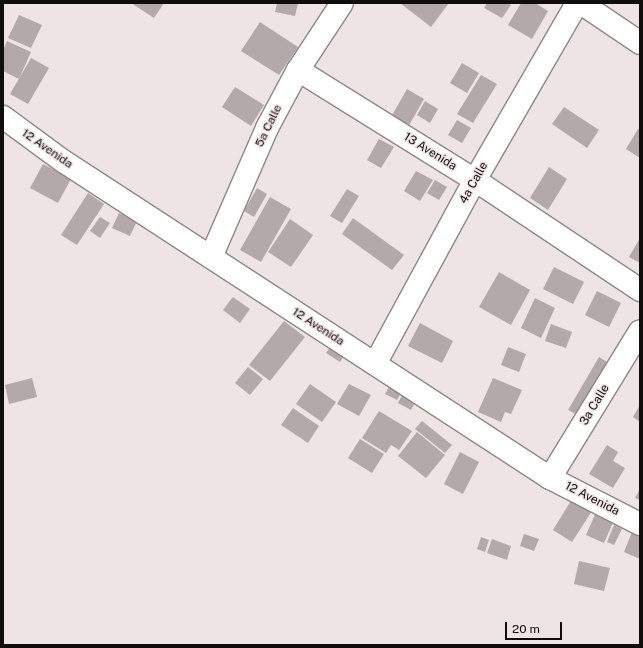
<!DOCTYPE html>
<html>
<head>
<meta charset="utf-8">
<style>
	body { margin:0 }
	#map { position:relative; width:643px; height:648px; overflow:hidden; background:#eee4e3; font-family:"Public Sans",sans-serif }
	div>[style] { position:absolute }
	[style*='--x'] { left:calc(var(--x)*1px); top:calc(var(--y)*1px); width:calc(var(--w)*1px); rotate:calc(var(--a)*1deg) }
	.building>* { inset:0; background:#b3a9a8 }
	.roads { filter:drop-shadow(1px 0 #8f8685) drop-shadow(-1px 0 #8f8685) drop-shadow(0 1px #8f8685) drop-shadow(0 -1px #8f8685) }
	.minor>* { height:22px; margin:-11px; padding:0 11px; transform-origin:11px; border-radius:11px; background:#fff }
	span { translate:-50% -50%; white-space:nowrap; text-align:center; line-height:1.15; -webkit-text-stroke:3px #eee4e3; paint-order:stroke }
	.street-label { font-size:12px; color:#100d0c }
	.frame { position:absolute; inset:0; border:4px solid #100d0c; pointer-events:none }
	.scale { position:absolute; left:505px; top:622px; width:57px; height:18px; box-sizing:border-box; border:2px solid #100d0c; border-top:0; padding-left:5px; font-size:12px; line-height:14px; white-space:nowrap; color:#100d0c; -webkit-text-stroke:3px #eee4e3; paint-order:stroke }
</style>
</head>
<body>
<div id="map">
	<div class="building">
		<div style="clip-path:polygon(131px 3px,164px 3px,154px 18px)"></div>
		<div style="clip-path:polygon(277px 3px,298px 3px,295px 16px,275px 12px)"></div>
		<div style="clip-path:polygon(400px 3px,449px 3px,431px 27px)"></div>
		<div style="clip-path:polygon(487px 3px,508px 3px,511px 5px,502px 18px,484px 8px)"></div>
		<div style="clip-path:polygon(521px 3px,535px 3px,548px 11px,532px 39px,508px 25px)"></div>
		<div style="clip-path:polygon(19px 15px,42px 25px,31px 48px,8px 38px)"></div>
		<div style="clip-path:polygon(260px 22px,298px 47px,279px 75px,241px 51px)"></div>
		<div style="clip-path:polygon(7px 41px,31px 52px,19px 79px,3px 71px,3px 50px)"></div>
		<div style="clip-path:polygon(31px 58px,49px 68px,28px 104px,10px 94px)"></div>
		<div style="clip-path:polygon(462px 63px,479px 73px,467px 93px,450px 83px)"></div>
		<div style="clip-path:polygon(481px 75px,497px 84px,473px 123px,457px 114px)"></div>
		<div style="clip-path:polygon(235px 87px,264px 105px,251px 126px,222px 107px)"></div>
		<div style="clip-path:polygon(407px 89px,424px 99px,408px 127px,391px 117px)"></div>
		<div style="clip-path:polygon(425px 101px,438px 109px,430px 123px,417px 115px)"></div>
		<div style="clip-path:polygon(564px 107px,599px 130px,587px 148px,552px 124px)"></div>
		<div style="clip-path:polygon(457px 120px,471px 128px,462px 143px,448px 135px)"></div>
		<div style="clip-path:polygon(638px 129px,640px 130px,640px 158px,626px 149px)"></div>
		<div style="clip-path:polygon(379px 139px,394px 147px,381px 168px,367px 160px)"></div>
		<div style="clip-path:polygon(43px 164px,71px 179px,58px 203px,30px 188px)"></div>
		<div style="clip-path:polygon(549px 167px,567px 179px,548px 210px,530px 198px)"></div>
		<div style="clip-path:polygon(416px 171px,433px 180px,420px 201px,404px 191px)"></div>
		<div style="clip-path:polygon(435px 180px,447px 187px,439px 200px,427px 193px)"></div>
		<div style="clip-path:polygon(257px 188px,267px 194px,254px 217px,244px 211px)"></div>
		<div style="clip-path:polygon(347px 189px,359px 196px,342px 223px,330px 216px)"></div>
		<div style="clip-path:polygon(88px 193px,104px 204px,77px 245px,61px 235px)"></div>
		<div style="clip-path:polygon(270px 197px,291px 209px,261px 262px,240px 250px)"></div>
		<div style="clip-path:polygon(119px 213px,137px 221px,130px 236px,112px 228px)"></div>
		<div style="clip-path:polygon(100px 217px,110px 223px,100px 238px,90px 231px)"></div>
		<div style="clip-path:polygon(353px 218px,404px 255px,392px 270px,342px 234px)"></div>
		<div style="clip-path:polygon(290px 219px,313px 235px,291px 267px,268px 252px)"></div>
		<div style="clip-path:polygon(640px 238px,640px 263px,629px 257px)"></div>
		<div style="clip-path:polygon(554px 267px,584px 282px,573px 304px,543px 289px)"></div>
		<div style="clip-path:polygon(499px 272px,530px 290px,511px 325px,479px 307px)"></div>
		<div style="clip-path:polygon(597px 291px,621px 303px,609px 327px,585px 315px)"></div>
		<div style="clip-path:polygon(233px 297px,250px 309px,240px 323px,223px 310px)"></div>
		<div style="clip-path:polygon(535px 298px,555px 308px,541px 338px,521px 328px)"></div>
		<div style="clip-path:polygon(284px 321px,305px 337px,270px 381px,249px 365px)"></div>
		<div style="clip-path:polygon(420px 323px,453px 341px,442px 363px,408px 346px)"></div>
		<div style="clip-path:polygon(551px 324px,572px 332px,566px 348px,545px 341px)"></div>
		<div style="clip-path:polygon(331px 346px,345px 354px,340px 362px,326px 353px)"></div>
		<div style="clip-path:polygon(508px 347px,526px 354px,519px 372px,501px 365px)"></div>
		<div style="clip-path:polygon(599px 357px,609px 363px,579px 416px,568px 410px)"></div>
		<div style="clip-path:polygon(248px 367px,263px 379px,250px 395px,235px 383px)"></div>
		<div style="clip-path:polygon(32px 378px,37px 397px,9px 404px,5px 385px)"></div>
		<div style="clip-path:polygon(493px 378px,522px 390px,511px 414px,505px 412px,501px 422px,478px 412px)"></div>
		<div style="clip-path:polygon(310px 384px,336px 402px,322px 422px,296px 404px)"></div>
		<div style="clip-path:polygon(349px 384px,371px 395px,359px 416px,337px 404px)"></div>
		<div style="clip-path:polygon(390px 385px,402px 391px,397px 400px,385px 394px)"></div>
		<div style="clip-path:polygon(404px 391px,417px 398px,411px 410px,398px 403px)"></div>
		<div style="clip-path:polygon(640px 405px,640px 422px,633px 417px)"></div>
		<div style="clip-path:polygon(293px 408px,319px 426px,308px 443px,281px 425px)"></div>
		<div style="clip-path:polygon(379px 411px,412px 431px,399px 450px,391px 445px,386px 453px,362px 438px)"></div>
		<div style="clip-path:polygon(422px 421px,452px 445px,445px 453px,415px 429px)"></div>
		<div style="clip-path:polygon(417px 432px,445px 455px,426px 478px,398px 456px)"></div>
		<div style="clip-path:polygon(360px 439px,384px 454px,372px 473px,348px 458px)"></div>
		<div style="clip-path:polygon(607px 445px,618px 452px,613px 461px,625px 468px,613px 488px,589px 474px)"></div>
		<div style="clip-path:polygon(460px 452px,479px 462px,463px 494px,444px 484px)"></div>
		<div style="clip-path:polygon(640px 489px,640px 500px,635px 498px)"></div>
		<div style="clip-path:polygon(572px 499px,592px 511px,572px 542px,553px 530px)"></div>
		<div style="clip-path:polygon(597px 510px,615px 518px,604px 543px,586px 535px)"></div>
		<div style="clip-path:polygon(614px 525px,622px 529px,614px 545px,607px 542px)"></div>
		<div style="clip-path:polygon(632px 532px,640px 536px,640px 559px,624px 552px)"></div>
		<div style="clip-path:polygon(524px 534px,539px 539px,534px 551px,520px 546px)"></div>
		<div style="clip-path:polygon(481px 537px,489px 540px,485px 552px,477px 549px)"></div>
		<div style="clip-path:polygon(492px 539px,511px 546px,507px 560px,487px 553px)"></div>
		<div style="clip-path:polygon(579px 561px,610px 568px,604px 591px,574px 584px)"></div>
	</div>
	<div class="roads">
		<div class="minor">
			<div style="--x:581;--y:3;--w:71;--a:34.1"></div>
			<div style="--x:298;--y:70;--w:208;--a:31.9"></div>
			<div style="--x:475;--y:180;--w:198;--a:33.7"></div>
			<div style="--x:3;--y:117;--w:74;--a:36.3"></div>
			<div style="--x:63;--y:161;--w:581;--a:33.06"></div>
			<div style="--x:550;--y:478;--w:101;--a:27.1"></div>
			<div style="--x:211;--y:257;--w:141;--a:-66.5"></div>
			<div style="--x:267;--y:128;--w:66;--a:-61.9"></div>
			<div style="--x:298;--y:70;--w:80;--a:-56.7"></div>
			<div style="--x:375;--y:364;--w:209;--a:-61.5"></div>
			<div style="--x:475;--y:180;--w:204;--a:-60"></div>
			<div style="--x:550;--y:478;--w:172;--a:-58.5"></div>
		</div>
	</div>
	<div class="street-label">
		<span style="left:269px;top:126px;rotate:-64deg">5a Calle</span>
		<span style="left:47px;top:149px;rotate:35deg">12 Avenida</span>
		<span style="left:430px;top:152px;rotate:32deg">13 Avenida</span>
		<span style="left:474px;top:183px;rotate:-61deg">4a Calle</span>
		<span style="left:318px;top:327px;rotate:33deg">12 Avenida</span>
		<span style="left:595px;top:405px;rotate:-59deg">3a Calle</span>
		<span style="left:592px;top:499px;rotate:27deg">12 Avenida</span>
	</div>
	<div class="frame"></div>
	<div class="scale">20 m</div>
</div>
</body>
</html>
